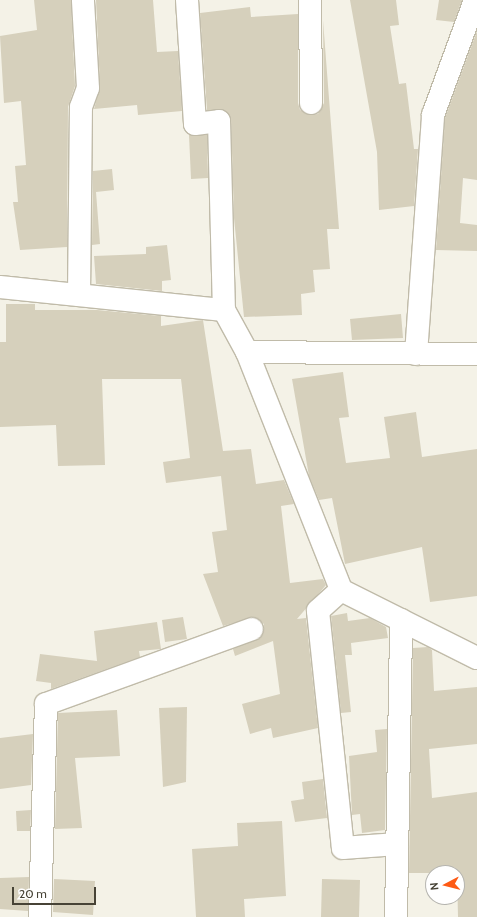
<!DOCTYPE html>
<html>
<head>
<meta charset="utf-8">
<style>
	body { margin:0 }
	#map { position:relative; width:477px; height:917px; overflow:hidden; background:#f4f2e7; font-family:Cabin,sans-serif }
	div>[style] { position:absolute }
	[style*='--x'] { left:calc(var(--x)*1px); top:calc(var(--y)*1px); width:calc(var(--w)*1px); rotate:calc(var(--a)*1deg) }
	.building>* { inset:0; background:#d6d0bc }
	.roads { filter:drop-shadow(1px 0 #c0bba9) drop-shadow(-1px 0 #c0bba9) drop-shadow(0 1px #c0bba9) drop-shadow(0 -1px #c0bba9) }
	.minor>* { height:22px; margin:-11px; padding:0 11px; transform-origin:11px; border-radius:11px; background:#fff }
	span { translate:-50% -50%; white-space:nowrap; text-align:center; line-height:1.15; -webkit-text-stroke:4px #fff; paint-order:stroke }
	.north { position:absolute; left:425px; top:865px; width:40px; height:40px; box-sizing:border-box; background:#fff; border:1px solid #b5b4af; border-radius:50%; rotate:263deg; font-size:11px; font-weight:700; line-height:16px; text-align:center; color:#474336 }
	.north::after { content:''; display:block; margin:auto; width:14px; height:18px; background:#fe5a14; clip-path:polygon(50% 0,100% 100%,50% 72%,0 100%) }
	.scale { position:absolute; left:12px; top:887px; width:84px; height:18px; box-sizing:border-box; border:2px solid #474336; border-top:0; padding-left:5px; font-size:12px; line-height:14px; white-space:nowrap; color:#474336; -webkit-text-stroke:3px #fff; paint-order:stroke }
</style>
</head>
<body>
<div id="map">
	<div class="building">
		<div style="clip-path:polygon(34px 0,71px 0,75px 86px,68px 107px,67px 247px,20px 250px,13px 202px,18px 202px,15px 166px,26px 165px,21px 101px,4px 103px,0 36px,37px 30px)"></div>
		<div style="clip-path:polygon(96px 0,153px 0,157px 52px,178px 51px,182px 111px,138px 115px,137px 105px,94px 109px,100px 87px)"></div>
		<div style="clip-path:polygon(350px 0,396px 0,399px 25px,390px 26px,399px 84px,406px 83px,414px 149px,418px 149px,414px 206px,379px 210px,377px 152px)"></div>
		<div style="clip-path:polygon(439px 0,462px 0,454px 22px,436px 20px)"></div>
		<div style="clip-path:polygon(250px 7px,251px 17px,298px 14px,298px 103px,300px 110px,311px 115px,318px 114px,324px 103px,323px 20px,339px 229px,327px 229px,330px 269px,313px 270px,315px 292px,301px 294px,302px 315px,244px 317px,234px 218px,231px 120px,224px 110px,207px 110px,200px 13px)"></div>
		<div style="clip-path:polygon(477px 31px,477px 180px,463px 178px,460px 223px,477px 225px,477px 251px,436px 250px,445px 118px)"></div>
		<div style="clip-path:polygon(189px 135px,207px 135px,208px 178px,191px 179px)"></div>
		<div style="clip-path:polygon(112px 169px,114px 190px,96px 192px,100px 244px,92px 245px,93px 171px)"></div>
		<div style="clip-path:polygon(167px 245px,171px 280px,162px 281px,162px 291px,96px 284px,94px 256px,146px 254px,146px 247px)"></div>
		<div style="clip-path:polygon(6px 304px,35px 304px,35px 310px,97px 310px,161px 316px,161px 326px,203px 320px,223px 451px,251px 449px,256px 484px,284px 480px,294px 504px,281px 506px,290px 583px,323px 579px,326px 585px,297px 619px,306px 618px,318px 728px,273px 738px,271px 728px,250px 734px,242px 704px,280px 694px,273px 641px,235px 656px,233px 649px,261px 637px,264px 624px,254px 617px,223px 626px,203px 574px,218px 572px,212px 532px,227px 530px,221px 476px,166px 483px,163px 462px,190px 458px,181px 379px,102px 379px,105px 465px,58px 466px,56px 425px,0 427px,0 342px,6px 342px)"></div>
		<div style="clip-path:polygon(401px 314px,403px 338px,352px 340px,350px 319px)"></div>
		<div style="clip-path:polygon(343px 372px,349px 417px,339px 418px,346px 463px,390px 458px,384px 417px,416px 412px,422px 457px,477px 449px,477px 596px,430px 602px,422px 547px,345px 564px,332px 498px,319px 500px,309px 476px,292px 379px)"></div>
		<div style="clip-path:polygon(347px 613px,348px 621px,370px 618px,386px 627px,388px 638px,351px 643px,352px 655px,345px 655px,351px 712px,341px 713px,331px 616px)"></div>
		<div style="clip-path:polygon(183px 617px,187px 639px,165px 642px,162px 620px)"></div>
		<div style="clip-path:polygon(157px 622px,161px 649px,139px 651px,140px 657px,51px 689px,51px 683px,36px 681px,40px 654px,97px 661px,94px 631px)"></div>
		<div style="clip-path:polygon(428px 647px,432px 650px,434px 691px,477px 687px,477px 744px,429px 749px,432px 798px,477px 792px,477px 917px,458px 917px,457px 873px,409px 873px,413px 648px)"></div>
		<div style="clip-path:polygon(187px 707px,186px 782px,163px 787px,159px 708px)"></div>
		<div style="clip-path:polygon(117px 710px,120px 756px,75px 758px,82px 828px,55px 829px,58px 713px)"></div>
		<div style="clip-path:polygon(387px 729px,385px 830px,362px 833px,360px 814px,352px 815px,349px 756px,377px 752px,375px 730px)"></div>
		<div style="clip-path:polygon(33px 734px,31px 785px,0 789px,0 738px)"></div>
		<div style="clip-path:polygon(323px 779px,327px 818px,295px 822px,291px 801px,304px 799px,302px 782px)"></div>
		<div style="clip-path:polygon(31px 810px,30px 831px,17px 831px,16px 811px)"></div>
		<div style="clip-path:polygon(282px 821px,286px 896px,244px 899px,245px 917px,196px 917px,192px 849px,238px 846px,237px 823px)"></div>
		<div style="clip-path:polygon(29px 877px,28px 911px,0 909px,0 878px)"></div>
		<div style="clip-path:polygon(54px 879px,95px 881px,93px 915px,53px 912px)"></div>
		<div style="clip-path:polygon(322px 879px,360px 880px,359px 917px,321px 917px)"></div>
	</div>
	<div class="roads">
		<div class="minor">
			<div style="--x:187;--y:0;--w:124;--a:86.3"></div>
			<div style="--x:195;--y:124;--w:24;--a:-7"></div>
			<div style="--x:219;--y:121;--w:189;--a:88.5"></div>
			<div style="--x:310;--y:0;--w:103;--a:89.4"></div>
			<div style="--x:0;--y:287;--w:225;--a:5.9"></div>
			<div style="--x:224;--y:310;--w:48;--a:61.3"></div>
			<div style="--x:247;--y:352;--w:256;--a:68.4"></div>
			<div style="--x:341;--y:590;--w:152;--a:26.6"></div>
			<div style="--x:79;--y:295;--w:188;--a:-89.4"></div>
			<div style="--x:81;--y:107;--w:20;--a:-70"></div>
			<div style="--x:88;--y:88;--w:88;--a:-93.3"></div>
			<div style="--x:247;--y:352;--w:230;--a:0.5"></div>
			<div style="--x:416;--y:354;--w:240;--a:-85.9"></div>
			<div style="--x:433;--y:115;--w:122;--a:-69.9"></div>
			<div style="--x:341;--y:590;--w:31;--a:138"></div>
			<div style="--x:318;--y:611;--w:238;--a:84"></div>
			<div style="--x:343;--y:848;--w:54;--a:-4.2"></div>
			<div style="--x:40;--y:917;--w:213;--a:-88.4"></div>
			<div style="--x:46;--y:704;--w:219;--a:-20"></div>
			<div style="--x:396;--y:917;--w:297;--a:-89"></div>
		</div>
	</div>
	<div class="north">N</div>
	<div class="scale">20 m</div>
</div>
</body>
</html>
